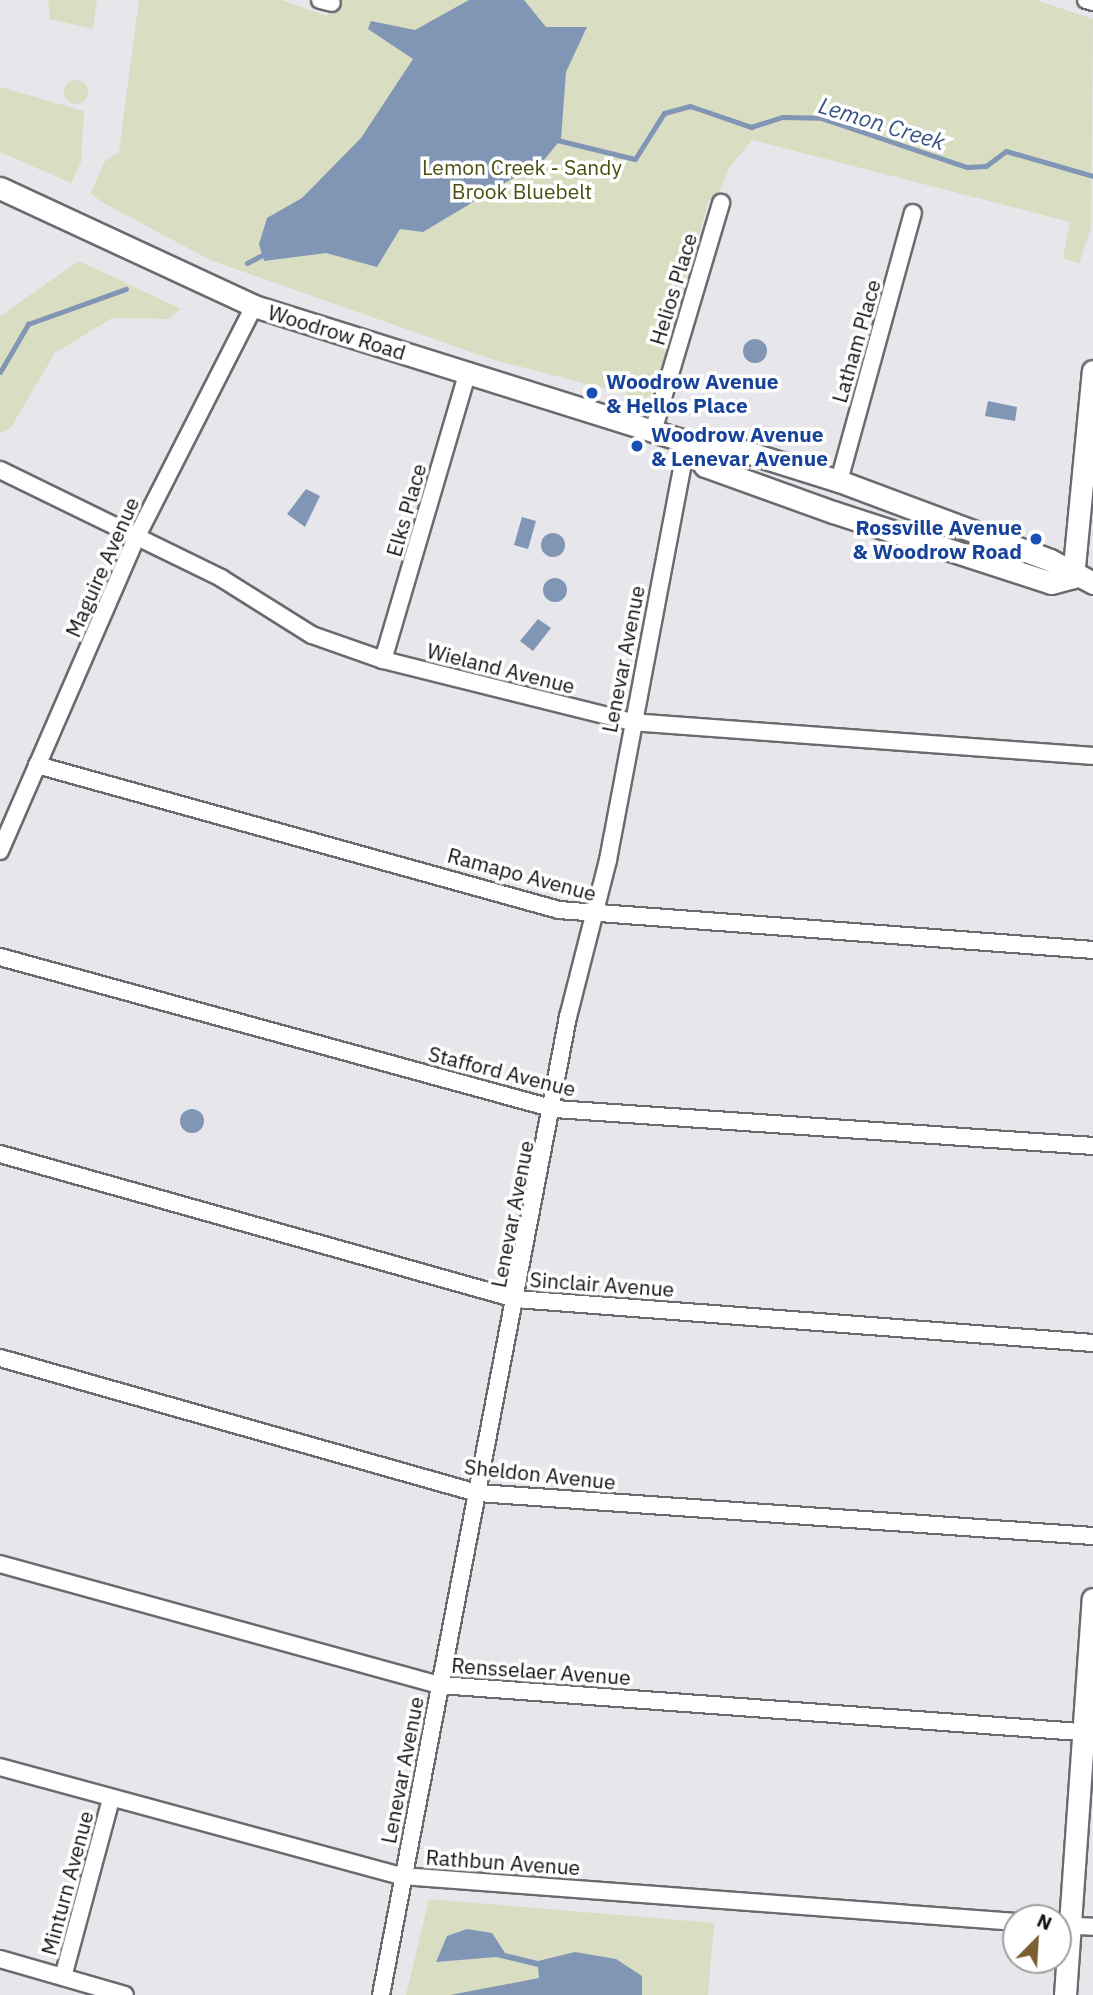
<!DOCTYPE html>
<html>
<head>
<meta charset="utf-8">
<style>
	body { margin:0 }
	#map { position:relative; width:1093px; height:1995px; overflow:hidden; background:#e6e6eb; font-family:"IBM Plex Sans",sans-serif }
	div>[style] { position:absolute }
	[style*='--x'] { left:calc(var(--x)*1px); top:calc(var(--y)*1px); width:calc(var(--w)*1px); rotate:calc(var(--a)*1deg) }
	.green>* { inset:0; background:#d9ddc2 }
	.round { border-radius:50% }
	.water>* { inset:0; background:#8195b5 }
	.stream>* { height:5px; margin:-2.5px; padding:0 2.5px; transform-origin:2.5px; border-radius:2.5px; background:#8195b5 }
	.roads { filter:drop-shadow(2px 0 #6a6a6f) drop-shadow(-2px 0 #6a6a6f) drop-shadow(0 2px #6a6a6f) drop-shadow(0 -2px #6a6a6f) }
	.street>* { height:16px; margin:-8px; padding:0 8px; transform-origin:8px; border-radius:8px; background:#fff }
	.secondary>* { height:21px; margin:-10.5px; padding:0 10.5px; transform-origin:10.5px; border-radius:10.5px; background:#fff }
	.dots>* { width:19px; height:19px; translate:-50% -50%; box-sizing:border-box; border:4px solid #fff; border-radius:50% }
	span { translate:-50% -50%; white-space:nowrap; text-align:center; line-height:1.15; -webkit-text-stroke:7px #fff; paint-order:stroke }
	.park-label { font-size:21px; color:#4a4f10 }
	.street-label { font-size:21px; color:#111113 }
	.transit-label { font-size:21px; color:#164399; font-weight:700 }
	.left { translate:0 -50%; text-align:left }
	.right { translate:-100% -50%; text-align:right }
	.water-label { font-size:23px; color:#3a5684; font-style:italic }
	.north { position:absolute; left:1002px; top:1904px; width:70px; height:70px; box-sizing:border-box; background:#fff; border:2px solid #a0a0a1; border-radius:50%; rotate:24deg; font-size:19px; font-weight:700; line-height:28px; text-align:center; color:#111113 }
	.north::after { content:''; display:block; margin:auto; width:24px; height:32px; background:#7d5d32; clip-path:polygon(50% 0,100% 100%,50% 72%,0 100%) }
</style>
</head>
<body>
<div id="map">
	<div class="green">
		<div style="clip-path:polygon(48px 0,97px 0,93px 29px,50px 19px)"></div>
		<div style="clip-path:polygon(139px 0,281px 0,327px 16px,333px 0,1036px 0,1093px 19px,1091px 227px,1079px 264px,1063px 258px,1070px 222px,752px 140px,728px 169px,717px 199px,709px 200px,654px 392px,645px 399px,491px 359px,264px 279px,210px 260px,100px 201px,91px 193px,104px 162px,119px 151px)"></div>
		<div class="round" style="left:64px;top:80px;width:24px;height:24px"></div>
		<div style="clip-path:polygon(0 87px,84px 111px,81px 162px,71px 183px,0 152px)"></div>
		<div style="clip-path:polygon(79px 261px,181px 309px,169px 319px,112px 318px,55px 353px,10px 429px,0 433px,0 316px)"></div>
		<div style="clip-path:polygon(429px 1899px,714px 1923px,708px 1995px,406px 1995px)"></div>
	</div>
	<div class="water">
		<div style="clip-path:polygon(469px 0,524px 0,546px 27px,587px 27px,566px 72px,561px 139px,545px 159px,423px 232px,400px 229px,377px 267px,326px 253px,264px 261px,259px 244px,267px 218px,302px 198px,361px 138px,413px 59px,368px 29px,371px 21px,415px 30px)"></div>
		<div class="round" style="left:743px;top:339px;width:24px;height:24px"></div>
		<div style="clip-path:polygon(988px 401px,1017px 407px,1015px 421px,985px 416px)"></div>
		<div style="clip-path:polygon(306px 489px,320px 496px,305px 527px,287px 514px)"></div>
		<div style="clip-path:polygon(522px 517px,536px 521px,528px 549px,514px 545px)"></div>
		<div class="round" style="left:541px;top:533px;width:24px;height:24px"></div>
		<div class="round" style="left:543px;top:578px;width:24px;height:24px"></div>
		<div style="clip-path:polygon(538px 619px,551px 628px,533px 651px,520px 641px)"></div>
		<div class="round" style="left:180px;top:1109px;width:24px;height:24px"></div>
		<div style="clip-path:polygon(467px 1929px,492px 1933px,505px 1953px,538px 1961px,575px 1952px,616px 1959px,642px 1976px,642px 1995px,450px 1995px,539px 1978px,538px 1967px,496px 1957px,436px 1962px,447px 1936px)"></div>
	</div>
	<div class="stream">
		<div style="--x:557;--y:140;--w:80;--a:13.7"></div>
		<div style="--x:635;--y:159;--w:54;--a:-57.8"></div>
		<div style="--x:664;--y:113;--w:27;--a:-15"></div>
		<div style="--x:690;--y:106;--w:65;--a:19"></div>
		<div style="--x:751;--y:127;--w:33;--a:-18"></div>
		<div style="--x:782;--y:117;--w:39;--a:1"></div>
		<div style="--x:821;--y:118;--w:154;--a:18.6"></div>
		<div style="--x:967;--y:167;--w:19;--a:-3"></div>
		<div style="--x:986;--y:166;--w:25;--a:-37"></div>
		<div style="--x:1006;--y:151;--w:91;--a:16"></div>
		<div style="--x:247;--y:263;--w:21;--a:-28"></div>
		<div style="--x:0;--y:372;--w:56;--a:-59.7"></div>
		<div style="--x:28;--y:324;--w:104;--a:-19.7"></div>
	</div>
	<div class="roads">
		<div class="street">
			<div style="--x:320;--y:0;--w:12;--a:14"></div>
			<div style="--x:1086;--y:0;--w:7;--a:16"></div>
			<div style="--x:654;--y:428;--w:235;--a:-73.4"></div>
			<div style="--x:0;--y:470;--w:246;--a:26"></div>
			<div style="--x:221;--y:578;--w:107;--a:32.1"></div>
			<div style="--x:312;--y:635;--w:75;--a:19.4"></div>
			<div style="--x:383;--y:660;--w:257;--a:14"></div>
			<div style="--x:632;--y:722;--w:462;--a:4.2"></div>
			<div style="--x:839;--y:481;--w:278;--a:-74.6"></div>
			<div style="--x:383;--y:660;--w:300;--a:-73.6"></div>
			<div style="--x:37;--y:765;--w:542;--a:15.52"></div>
			<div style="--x:559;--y:910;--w:535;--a:4.28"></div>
			<div style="--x:0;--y:851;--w:344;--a:-66.5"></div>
			<div style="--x:137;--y:536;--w:258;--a:-63"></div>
			<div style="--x:0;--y:957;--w:575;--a:15.32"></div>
			<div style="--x:555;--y:1109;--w:539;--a:3.93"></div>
			<div style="--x:0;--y:1154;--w:536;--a:15.7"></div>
			<div style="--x:516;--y:1299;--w:579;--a:4.36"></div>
			<div style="--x:0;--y:1358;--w:497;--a:15.8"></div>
			<div style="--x:478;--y:1493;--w:617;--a:4"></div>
			<div style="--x:0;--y:1564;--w:456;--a:15.4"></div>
			<div style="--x:440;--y:1685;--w:655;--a:4.2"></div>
			<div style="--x:0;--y:1767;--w:417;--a:15.2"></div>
			<div style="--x:402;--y:1876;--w:616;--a:4.28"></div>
			<div style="--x:1058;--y:1925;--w:35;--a:3"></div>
			<div style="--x:0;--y:1959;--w:130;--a:16.1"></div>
			<div style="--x:63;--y:1977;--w:184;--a:-74.9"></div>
			<div style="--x:381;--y:1995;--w:996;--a:-79.18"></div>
			<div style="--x:568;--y:1017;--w:162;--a:-75.7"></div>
			<div style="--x:608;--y:860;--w:425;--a:-79.3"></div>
		</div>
		<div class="secondary">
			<div style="--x:0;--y:188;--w:280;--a:24.9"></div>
			<div style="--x:254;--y:306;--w:454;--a:17.4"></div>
			<div style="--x:687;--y:442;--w:37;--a:5"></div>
			<div style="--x:724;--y:445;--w:121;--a:17.4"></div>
			<div style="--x:839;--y:481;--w:225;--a:20.5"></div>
			<div style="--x:1050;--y:560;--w:49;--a:28.1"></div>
			<div style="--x:687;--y:442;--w:30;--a:53"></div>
			<div style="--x:705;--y:466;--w:136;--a:19.8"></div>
			<div style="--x:833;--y:512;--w:229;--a:18"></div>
			<div style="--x:1051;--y:583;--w:23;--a:-15"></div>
			<div style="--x:1073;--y:577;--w:207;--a:-84.5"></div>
			<div style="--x:1065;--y:1995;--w:397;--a:-86"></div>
		</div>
	</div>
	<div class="dots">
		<div style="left:592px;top:393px;background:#1a4fb4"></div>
		<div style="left:637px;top:446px;background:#1a4fb4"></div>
		<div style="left:1036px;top:539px;background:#1a4fb4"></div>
	</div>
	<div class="park-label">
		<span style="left:522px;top:179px">Lemon Creek - Sandy<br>Brook Bluebelt</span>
	</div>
	<div class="street-label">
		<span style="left:673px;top:289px;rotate:-73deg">Helios Place</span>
		<span style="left:337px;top:332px;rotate:17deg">Woodrow Road</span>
		<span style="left:856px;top:341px;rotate:-74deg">Latham Place</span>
		<span style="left:406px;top:510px;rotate:-74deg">Elks Place</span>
		<span style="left:102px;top:567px;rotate:-66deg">Maguire Avenue</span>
		<span style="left:623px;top:659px;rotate:-79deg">Lenevar Avenue</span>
		<span style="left:501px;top:668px;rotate:14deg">Wieland Avenue</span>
		<span style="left:522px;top:874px;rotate:15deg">Ramapo Avenue</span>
		<span style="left:502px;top:1071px;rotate:14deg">Stafford Avenue</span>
		<span style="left:512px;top:1214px;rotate:-79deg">Lenevar Avenue</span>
		<span style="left:602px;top:1284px;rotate:4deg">Sinclair Avenue</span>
		<span style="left:540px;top:1474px;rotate:6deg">Sheldon Avenue</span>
		<span style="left:541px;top:1671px;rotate:4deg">Rensselaer Avenue</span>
		<span style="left:402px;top:1770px;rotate:-79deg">Lenevar Avenue</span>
		<span style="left:503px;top:1862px;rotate:4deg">Rathbun Avenue</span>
		<span style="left:67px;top:1883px;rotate:-75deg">Minturn Avenue</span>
	</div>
	<div class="transit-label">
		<span class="left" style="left:606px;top:393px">Woodrow Avenue<br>&amp; Hellos Place</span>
		<span class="left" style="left:651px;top:446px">Woodrow Avenue<br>&amp; Lenevar Avenue</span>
		<span class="right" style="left:1022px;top:539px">Rossville Avenue<br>&amp; Woodrow Road</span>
	</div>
	<div class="water-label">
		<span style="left:882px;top:123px;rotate:17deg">Lemon Creek</span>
	</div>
	<div class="north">N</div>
</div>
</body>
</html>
